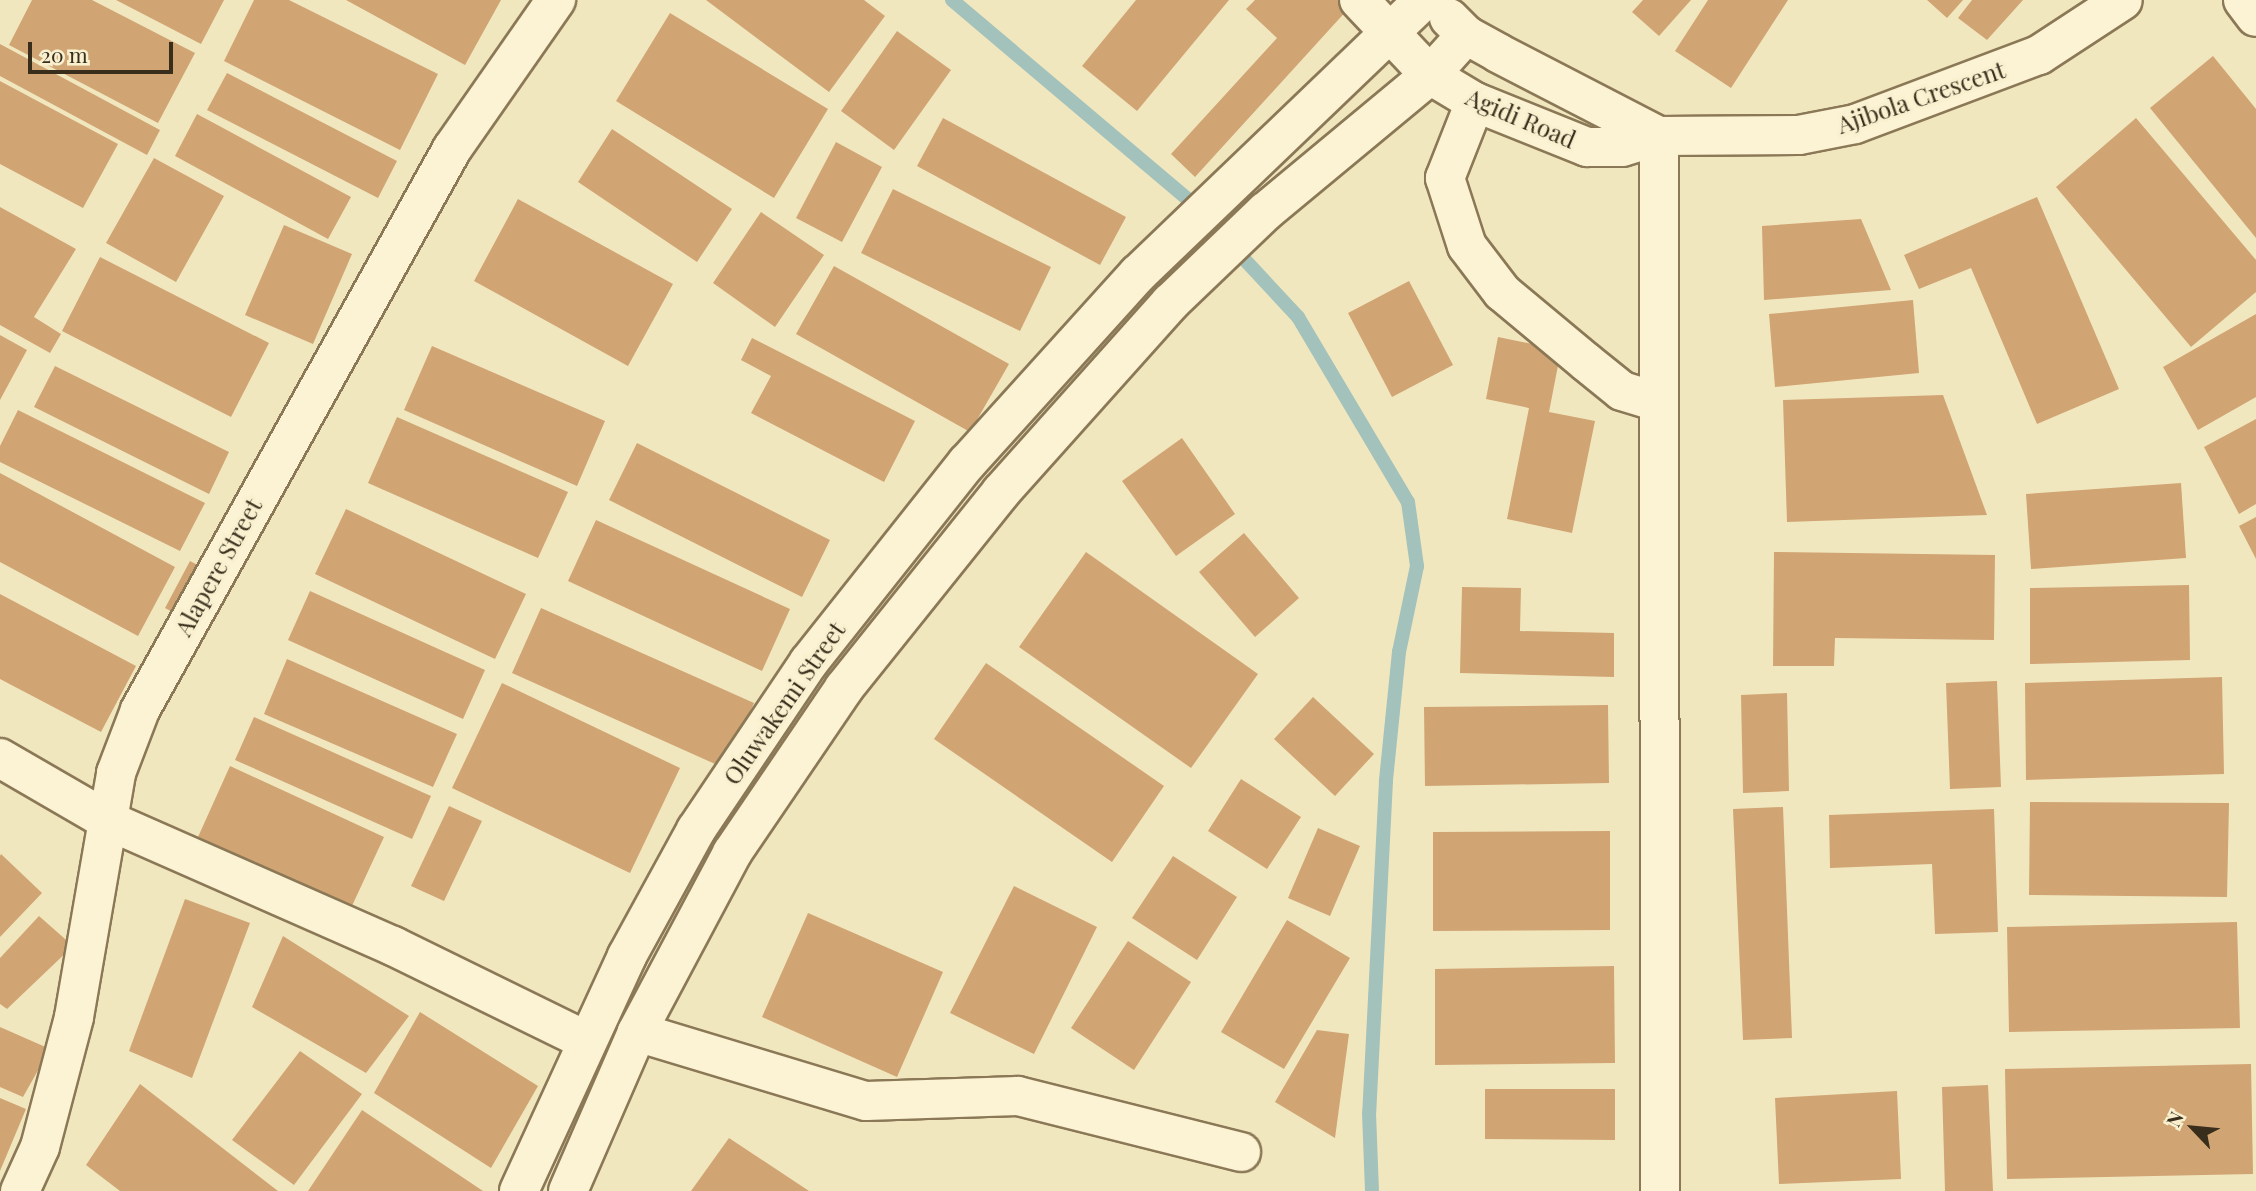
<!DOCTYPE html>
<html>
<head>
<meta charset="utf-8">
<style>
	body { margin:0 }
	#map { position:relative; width:2256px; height:1191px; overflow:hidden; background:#f1e7bf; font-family:"Playfair Display",serif }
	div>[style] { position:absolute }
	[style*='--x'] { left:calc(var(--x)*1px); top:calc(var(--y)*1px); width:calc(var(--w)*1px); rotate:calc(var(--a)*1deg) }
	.stream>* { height:14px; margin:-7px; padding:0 7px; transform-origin:7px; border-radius:7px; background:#a3c2bc }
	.building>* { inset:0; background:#d1a473 }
	.roads { filter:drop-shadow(2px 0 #8b7856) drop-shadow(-2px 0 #8b7856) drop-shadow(0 2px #8b7856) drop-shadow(0 -2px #8b7856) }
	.minor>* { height:38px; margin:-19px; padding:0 19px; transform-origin:19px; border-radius:19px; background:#fbf3d3 }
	span { translate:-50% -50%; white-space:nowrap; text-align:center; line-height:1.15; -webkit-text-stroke:6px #f8f0cf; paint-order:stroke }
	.street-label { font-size:24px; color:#392d1c }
	.north { position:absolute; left:2158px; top:1093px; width:70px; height:70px; -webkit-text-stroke:5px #f8f0cf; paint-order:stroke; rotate:296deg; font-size:19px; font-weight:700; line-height:28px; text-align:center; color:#392d1c }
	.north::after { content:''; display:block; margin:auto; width:24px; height:32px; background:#392d1c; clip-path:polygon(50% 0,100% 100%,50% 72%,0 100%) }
	.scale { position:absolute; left:28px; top:42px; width:145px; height:32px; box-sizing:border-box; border:4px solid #392d1c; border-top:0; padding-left:9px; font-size:21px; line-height:24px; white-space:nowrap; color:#392d1c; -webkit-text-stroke:5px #f8f0cf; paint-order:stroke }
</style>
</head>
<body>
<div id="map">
	<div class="stream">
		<div style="--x:952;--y:0;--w:314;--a:40.2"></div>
		<div style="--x:1192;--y:203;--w:156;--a:47.1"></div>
		<div style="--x:1298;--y:317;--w:215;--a:59.3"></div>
		<div style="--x:1408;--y:502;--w:65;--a:82"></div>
		<div style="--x:1417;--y:566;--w:88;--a:101.8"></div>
		<div style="--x:1399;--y:652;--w:130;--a:95.8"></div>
		<div style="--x:1386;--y:781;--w:332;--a:92.9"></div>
		<div style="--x:1369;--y:1113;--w:78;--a:87.8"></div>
	</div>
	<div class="building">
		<div style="clip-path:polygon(32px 0,92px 0,195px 53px,158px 123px,9px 45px)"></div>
		<div style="clip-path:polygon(116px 0,224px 0,201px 44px)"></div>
		<div style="clip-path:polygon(254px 0,289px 0,438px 74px,400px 150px,224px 61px)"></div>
		<div style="clip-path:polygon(346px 0,501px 0,465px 65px)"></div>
		<div style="clip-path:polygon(706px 0,864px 0,885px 16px,829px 92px)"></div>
		<div style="clip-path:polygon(1136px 0,1229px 0,1137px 111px,1082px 66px)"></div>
		<div style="clip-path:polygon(1255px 0,1340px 0,1349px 8px,1195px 177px,1171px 154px,1277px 38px,1246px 9px)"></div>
		<div style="clip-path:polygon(1643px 0,1691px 0,1659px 36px,1632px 12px)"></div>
		<div style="clip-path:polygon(1708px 0,1788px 0,1731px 88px,1675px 51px)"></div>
		<div style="clip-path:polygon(1927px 0,1963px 0,1947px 18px)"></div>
		<div style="clip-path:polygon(1972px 0,2023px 0,1987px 40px,1958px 18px)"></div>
		<div style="clip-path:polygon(670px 13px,828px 109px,774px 198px,616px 101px)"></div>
		<div style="clip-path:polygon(897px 31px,951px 70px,894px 150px,841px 111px)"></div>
		<div style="clip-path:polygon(0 44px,160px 130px,147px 155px,0 76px)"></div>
		<div style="clip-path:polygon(2213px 56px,2256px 109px,2256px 238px,2150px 108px)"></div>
		<div style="clip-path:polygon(227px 73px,397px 161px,378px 198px,207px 110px)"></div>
		<div style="clip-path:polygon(0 81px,118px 144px,83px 208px,0 164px)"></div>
		<div style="clip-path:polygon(197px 114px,351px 197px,328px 239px,175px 156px)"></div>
		<div style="clip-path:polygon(943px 118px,1126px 217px,1100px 265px,917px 166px)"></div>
		<div style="clip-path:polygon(2136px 118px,2256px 260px,2256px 292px,2191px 347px,2056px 187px)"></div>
		<div style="clip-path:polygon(612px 129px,732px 209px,697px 262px,578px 182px)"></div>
		<div style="clip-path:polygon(836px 142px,882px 167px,842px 242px,796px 218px)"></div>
		<div style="clip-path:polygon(154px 158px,224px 196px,176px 282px,106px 243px)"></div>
		<div style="clip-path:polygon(893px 189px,1051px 267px,1020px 331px,861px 253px)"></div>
		<div style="clip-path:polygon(2037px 197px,2119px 389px,2037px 424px,1971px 268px,1919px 289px,1904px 255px)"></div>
		<div style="clip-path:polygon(518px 199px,673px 284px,628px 366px,474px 281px)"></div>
		<div style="clip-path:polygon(0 207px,76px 249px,34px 317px,61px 334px,50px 353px,0 325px)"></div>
		<div style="clip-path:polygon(761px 212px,824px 255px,775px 327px,713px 283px)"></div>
		<div style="clip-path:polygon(1861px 219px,1891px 290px,1764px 300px,1762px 226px)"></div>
		<div style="clip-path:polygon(284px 225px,352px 254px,313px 344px,245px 315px)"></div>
		<div style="clip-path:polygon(100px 257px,269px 343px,231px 417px,62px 331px)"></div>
		<div style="clip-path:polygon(834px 266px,1009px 364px,970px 432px,796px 334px)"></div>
		<div style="clip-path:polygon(1409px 281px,1453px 365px,1392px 397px,1348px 313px)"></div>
		<div style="clip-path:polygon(1913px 300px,1919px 373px,1775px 387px,1769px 314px)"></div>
		<div style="clip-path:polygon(2256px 314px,2256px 397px,2198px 430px,2163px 367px)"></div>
		<div style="clip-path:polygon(0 335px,27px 350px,0 400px)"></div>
		<div style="clip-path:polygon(1498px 337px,1561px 350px,1549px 412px,1595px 421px,1572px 533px,1507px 519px,1529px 408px,1486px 399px)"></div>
		<div style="clip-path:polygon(752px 338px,915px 421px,884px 482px,751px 413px,771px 376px,741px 360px)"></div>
		<div style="clip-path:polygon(432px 346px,605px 421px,577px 486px,404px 410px)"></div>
		<div style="clip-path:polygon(55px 366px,229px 452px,209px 494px,34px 407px)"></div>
		<div style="clip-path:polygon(1943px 395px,1987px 515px,1787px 522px,1783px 400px)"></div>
		<div style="clip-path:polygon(18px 410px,205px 503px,180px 551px,0 462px,0 446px)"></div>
		<div style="clip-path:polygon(397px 417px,568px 492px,538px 558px,368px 483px)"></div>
		<div style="clip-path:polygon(2256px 419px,2256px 504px,2239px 514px,2204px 447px)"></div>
		<div style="clip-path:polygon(1182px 438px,1235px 514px,1176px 556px,1122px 481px)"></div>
		<div style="clip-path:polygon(637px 443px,830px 540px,802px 597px,609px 500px)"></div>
		<div style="clip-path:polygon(0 473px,175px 567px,138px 636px,0 562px)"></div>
		<div style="clip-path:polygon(2181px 483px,2186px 558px,2031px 569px,2026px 494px)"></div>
		<div style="clip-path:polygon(346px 509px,526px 594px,495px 659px,315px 574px)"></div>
		<div style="clip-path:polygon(2256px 517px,2256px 559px,2239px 526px)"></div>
		<div style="clip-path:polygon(596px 520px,790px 609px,762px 671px,568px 581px)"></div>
		<div style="clip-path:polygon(1244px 533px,1299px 598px,1255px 637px,1199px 572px)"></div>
		<div style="clip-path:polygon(1086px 552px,1258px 674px,1191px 768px,1019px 647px)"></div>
		<div style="clip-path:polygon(1774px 552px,1995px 555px,1994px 640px,1835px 638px,1834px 666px,1773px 666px)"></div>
		<div style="clip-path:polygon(190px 561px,209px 571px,184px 618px,165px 608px)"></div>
		<div style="clip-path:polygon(2189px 585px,2190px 660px,2030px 664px,2030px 588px)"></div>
		<div style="clip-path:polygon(1462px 587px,1521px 588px,1520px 631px,1614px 633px,1614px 677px,1460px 673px)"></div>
		<div style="clip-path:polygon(310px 591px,485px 670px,463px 719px,288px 640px)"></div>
		<div style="clip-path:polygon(0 594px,136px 666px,101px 732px,0 679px)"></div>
		<div style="clip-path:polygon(541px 608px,754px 703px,724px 768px,512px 673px)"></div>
		<div style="clip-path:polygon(287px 659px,457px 734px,433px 787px,264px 714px)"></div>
		<div style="clip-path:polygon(986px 663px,1164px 786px,1112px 862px,934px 739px)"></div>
		<div style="clip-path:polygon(2222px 677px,2224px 774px,2026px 780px,2025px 683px)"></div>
		<div style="clip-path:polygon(1997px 681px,2001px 787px,1950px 789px,1946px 683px)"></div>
		<div style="clip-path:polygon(502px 683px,680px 768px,630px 873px,452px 788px)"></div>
		<div style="clip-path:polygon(1787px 693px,1789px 791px,1743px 793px,1741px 695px)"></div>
		<div style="clip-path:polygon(1313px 697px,1374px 754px,1335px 796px,1274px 739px)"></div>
		<div style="clip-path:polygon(1608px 705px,1609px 783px,1425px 786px,1424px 707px)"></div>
		<div style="clip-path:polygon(254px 717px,431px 796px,412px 839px,235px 760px)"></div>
		<div style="clip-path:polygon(230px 766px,384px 837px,351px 908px,198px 837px)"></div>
		<div style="clip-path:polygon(1241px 779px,1301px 817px,1267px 869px,1208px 831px)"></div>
		<div style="clip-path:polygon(2030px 802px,2229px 803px,2227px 897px,2029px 895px)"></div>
		<div style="clip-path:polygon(449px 806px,482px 821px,444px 901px,411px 886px)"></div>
		<div style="clip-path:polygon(1783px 807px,1792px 1038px,1743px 1040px,1733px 809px)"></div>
		<div style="clip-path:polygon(1994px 809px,1998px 932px,1935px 934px,1932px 864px,1830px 868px,1829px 815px)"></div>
		<div style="clip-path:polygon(1318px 828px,1360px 846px,1330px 916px,1288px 898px)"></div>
		<div style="clip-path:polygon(1610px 831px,1610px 930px,1433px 931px,1433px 832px)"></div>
		<div style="clip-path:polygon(1px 854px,42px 893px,0 937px,0 856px)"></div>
		<div style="clip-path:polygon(1173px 856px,1237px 897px,1197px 960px,1132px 918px)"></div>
		<div style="clip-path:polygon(1014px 886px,1097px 927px,1034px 1054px,950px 1013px)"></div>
		<div style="clip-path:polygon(185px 899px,250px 923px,192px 1078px,129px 1051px)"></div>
		<div style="clip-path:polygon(808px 913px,943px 972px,897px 1077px,762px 1017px)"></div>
		<div style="clip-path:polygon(39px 916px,73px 946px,7px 1009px,0 1004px,0 958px)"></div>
		<div style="clip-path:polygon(1287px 920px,1350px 958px,1284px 1069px,1221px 1032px)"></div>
		<div style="clip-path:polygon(2237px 922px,2240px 1028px,2009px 1032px,2007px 927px)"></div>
		<div style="clip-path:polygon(283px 936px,409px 1016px,366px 1073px,252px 1007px)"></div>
		<div style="clip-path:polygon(1128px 941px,1191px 982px,1134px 1070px,1071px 1028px)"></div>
		<div style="clip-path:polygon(1614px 966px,1615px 1063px,1435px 1065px,1435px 969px)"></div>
		<div style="clip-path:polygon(420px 1012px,538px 1086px,491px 1168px,374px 1093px)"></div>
		<div style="clip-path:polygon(0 1027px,50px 1049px,23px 1097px,0 1087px)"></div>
		<div style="clip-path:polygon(1317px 1030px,1349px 1034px,1335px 1138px,1275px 1102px)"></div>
		<div style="clip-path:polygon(300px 1051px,362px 1094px,294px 1185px,232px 1140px)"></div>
		<div style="clip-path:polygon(2251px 1064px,2253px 1174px,2007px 1179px,2005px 1069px)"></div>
		<div style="clip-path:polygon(140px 1084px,278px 1191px,120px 1191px,86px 1165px)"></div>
		<div style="clip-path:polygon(1988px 1085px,1993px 1191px,1945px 1191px,1942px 1087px)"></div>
		<div style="clip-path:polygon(1485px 1089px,1615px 1089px,1615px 1140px,1485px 1139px)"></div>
		<div style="clip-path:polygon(1897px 1091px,1901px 1179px,1779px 1184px,1775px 1098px)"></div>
		<div style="clip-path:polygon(0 1098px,26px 1109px,0 1171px)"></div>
		<div style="clip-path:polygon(362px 1110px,483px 1191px,308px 1191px)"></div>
		<div style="clip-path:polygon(729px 1138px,809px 1191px,691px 1191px)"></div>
	</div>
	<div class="roads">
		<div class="minor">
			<div style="--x:1359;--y:0;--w:103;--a:46.6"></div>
			<div style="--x:1430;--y:75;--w:52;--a:31"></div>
			<div style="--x:1475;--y:102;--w:121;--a:21.9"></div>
			<div style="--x:1587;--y:147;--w:35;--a:0"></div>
			<div style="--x:1622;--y:147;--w:39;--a:-17"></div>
			<div style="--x:1659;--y:136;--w:140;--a:-0.4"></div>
			<div style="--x:1799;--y:135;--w:57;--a:-11.1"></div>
			<div style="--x:1855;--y:124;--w:197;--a:-20.6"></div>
			<div style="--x:2039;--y:55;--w:100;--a:-33.2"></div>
			<div style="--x:2243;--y:0;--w:21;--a:53"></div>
			<div style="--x:1449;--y:18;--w:24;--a:45"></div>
			<div style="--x:1466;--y:35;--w:37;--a:29"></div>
			<div style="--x:1498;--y:53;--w:181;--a:27.3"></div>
			<div style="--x:1475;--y:102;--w:82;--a:111.5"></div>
			<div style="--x:1445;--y:178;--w:71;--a:72.1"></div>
			<div style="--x:1467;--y:246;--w:58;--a:52.7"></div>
			<div style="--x:1502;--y:292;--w:109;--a:39.8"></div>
			<div style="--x:1586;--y:362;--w:46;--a:38.9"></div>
			<div style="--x:1622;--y:391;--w:37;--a:17"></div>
			<div style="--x:1659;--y:136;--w:1055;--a:89.95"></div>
			<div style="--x:0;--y:758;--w:124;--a:30.1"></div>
			<div style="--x:107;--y:820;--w:313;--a:23.8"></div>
			<div style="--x:393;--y:946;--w:214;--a:26.1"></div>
			<div style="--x:637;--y:1032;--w:239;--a:16.8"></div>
			<div style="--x:866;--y:1101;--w:152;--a:-1.9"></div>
			<div style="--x:1018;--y:1096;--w:230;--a:14.1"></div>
			<div style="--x:20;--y:1191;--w:48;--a:-65.6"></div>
			<div style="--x:40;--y:1147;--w:134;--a:-75.3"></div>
			<div style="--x:74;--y:1017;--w:248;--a:-80.2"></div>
			<div style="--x:116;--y:773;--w:67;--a:-69.1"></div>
			<div style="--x:140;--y:710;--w:642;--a:-60.92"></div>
			<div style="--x:452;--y:149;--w:182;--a:-55.1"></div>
			<div style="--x:519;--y:1191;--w:259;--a:-65.3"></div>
			<div style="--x:627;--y:956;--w:144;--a:-61.3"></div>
			<div style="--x:696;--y:830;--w:202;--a:-56.1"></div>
			<div style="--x:809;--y:662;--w:254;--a:-51.6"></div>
			<div style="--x:967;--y:463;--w:255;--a:-47.9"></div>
			<div style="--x:1138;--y:274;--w:396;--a:-43.8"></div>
			<div style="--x:568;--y:1191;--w:173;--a:-66.5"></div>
			<div style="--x:637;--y:1032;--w:203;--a:-62"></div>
			<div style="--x:732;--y:853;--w:199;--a:-55.8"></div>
			<div style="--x:844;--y:688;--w:251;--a:-51.3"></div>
			<div style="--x:1001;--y:492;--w:254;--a:-48.2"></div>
			<div style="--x:1170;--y:303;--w:132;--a:-43.8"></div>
			<div style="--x:1265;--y:212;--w:214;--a:-39.7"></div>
			<div style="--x:1430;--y:75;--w:54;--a:-48"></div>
		</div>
	</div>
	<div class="street-label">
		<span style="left:1921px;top:97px;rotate:-19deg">Ajibola Crescent</span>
		<span style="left:1521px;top:118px;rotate:23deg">Agidi Road</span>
		<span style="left:218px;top:567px;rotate:-61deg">Alapere Street</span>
		<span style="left:784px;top:703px;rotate:-55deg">Oluwakemi Street</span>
	</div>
	<div class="north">N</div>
	<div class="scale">20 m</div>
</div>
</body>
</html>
